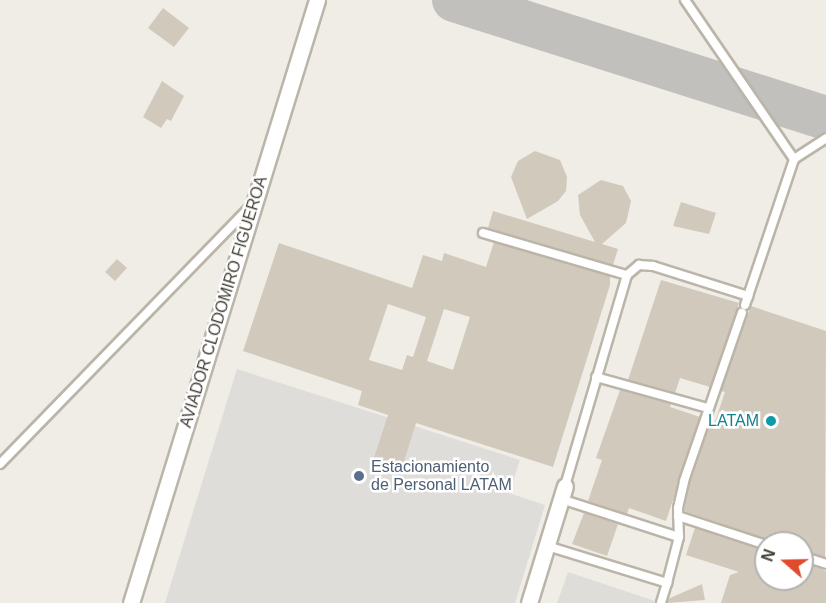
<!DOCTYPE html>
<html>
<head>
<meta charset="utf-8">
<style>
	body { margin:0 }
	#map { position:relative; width:826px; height:603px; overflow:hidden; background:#f0ede6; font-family:Helvetica,sans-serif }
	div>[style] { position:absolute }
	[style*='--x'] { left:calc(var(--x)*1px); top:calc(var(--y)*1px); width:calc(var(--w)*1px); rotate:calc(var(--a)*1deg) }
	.parking>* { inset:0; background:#dfddda }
	.taxiway>* { height:44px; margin:-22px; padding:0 22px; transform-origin:22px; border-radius:22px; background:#c2c0bd }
	.building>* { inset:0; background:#d1c9bc }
	.roads { filter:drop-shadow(2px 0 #bbb5a9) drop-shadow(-2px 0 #bbb5a9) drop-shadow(0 2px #bbb5a9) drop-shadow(0 -2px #bbb5a9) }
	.lane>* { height:8px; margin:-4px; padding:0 4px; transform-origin:4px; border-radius:4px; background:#fff }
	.street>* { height:15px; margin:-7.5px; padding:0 7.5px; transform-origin:7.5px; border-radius:7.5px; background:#fff }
	.dots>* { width:16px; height:16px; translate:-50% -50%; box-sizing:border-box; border:3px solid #fff; border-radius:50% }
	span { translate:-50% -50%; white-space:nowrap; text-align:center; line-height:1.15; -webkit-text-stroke:5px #fff; paint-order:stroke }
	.street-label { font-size:16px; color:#423e36 }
	.culture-label { font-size:16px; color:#0d838f }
	.right { translate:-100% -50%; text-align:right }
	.service-label { font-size:16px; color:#4e5e75 }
	.left { translate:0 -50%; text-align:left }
	.north { position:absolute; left:754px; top:531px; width:60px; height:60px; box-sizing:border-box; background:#fff; border:2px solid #b3b2af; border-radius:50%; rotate:290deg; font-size:16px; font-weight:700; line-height:24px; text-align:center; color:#423e36 }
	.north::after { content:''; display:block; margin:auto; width:21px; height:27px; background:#e04b2d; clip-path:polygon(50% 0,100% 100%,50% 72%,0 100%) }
</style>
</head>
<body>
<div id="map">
	<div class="parking">
		<div style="clip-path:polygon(237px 369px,520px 460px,509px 493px,545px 505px,515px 603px,165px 603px)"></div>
		<div style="clip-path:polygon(568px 572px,655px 601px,654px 603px,557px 603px)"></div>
	</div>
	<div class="taxiway">
		<div style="--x:454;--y:0;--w:390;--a:17.6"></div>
	</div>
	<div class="building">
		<div style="clip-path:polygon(163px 8px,189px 28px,174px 47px,148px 28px)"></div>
		<div style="clip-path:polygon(162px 81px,184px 96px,171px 121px,167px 119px,161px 128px,143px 117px)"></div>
		<div style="clip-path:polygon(535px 151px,560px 160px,567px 177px,566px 191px,558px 201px,527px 219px,511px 177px,518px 161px)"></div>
		<div style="clip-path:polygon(601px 180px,623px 186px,631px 201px,626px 223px,602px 244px,618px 249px,613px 265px,488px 228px,493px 211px,595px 242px,580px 215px,578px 195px)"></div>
		<div style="clip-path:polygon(681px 202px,716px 213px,709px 234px,673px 226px)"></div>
		<div style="clip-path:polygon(evenodd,494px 242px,610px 276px,610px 285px,553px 467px,416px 423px,400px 474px,372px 464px,388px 415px,358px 405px,362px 391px,243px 351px,279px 243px,412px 288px,423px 255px,442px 261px,444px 253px,486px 267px,494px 242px,388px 304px,426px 317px,413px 357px,407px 355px,402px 370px,369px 360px,388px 304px,494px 242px,444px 309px,470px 317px,453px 370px,427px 361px,444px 309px)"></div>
		<div style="clip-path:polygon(117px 259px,127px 268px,115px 281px,105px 272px)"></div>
		<div style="clip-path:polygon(661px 280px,739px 303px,710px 387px,680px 378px,675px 393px,628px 380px)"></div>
		<div style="clip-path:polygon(751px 306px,826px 331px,825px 557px,802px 550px,802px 543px,766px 539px,684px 511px,690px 483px,711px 421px,715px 422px,725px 392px,721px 391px)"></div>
		<div style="clip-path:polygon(620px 390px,671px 404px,670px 407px,700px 417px,666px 521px,629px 508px,627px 514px,588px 501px,602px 460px,596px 458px)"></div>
		<div style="clip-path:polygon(584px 513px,618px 524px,607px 556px,572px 544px)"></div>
		<div style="clip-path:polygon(695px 528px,766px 551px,766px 579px,802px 579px,802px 562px,826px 571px,826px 603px,721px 603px,730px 575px,739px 572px,686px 555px)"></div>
		<div style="clip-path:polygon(702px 584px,705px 600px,667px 603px,668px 599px)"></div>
	</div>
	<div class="roads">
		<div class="lane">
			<div style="--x:685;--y:0;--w:193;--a:55.6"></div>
			<div style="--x:483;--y:233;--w:150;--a:16.3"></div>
			<div style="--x:627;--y:275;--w:220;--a:106.4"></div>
			<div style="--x:627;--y:275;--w:16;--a:-40"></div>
			<div style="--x:639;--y:265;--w:14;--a:4"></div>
			<div style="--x:653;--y:266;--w:100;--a:17.5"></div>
			<div style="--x:745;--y:305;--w:154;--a:-71.4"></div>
			<div style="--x:794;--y:159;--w:38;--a:-33"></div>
			<div style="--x:596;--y:377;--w:116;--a:15.5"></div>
			<div style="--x:0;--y:464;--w:359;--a:-45.8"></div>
			<div style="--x:561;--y:499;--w:124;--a:17.9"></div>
			<div style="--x:678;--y:516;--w:93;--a:18.2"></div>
			<div style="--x:547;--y:546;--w:126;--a:17.1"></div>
			<div style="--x:667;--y:583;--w:21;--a:107"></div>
			<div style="--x:802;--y:556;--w:25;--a:18"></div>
			<div style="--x:667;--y:583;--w:48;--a:-75.4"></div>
			<div style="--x:679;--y:537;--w:29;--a:-92"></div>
			<div style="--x:678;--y:508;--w:28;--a:-77"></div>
			<div style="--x:684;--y:481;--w:178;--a:-71"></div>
		</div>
		<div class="street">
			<div style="--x:131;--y:603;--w:631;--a:-72.86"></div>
			<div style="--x:529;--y:603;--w:122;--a:-72.9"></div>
		</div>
	</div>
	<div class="dots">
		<div style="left:771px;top:421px;background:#0f9aa8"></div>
		<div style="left:359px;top:476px;background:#5c6f8a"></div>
	</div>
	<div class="street-label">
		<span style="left:224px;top:302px;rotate:-73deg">AVIADOR CLODOMIRO FIGUEROA</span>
	</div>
	<div class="culture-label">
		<span class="right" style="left:759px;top:421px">LATAM</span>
	</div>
	<div class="service-label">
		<span class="left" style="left:371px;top:476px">Estacionamiento<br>de Personal LATAM</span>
	</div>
	<div class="north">N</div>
</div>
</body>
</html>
